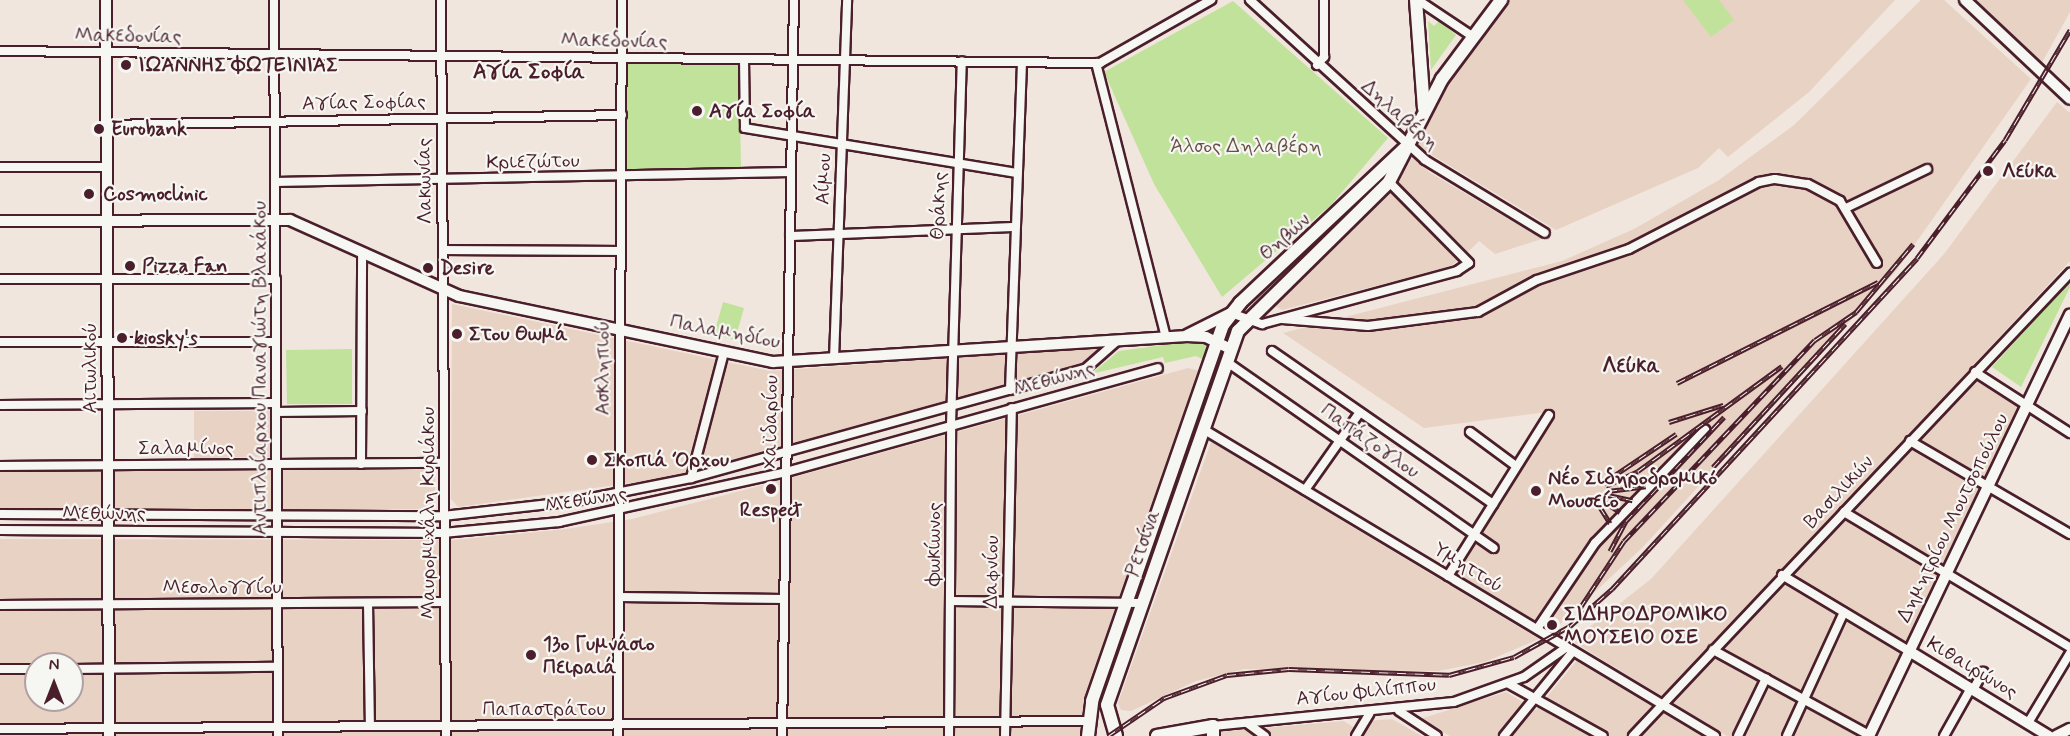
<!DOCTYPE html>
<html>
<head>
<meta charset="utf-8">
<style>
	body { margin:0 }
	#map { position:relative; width:2070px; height:736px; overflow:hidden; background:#f0e6dd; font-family:Mynerve,sans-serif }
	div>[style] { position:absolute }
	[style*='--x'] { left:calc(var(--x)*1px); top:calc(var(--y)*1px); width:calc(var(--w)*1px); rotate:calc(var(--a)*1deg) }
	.built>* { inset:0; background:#e8d2c4 }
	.green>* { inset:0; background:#c1e29b }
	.roads { filter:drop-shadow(2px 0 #4a1f2b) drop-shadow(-2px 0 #4a1f2b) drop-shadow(0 2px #4a1f2b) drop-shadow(0 -2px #4a1f2b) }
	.minor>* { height:8px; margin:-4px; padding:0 4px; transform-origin:4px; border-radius:4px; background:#f6f6f2 }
	.tertiary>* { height:10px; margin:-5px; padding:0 5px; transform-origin:5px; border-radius:5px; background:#f6f6f2 }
	.secondary>* { height:12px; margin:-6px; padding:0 6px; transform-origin:6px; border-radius:6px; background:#f6f6f2 }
	.rail>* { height:5px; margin-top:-2.5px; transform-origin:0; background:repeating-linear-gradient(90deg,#f6f6f2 0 9px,#4a1f2b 0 18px); box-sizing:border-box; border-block:2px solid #4a1f2b }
	.dots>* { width:16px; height:16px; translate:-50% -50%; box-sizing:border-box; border:3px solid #f6f6f2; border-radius:50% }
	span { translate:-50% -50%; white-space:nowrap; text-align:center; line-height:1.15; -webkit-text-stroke:4.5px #f6f6f2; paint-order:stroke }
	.street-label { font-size:20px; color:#4a1f2b }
	.poi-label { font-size:20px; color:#4a1f2b; font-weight:700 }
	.left { translate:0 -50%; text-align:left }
	.park-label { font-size:20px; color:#685047 }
	.neighbourhood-label { font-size:21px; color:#4a1f2b; font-weight:700 }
	.north { position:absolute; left:24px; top:652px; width:60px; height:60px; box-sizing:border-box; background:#f6f6f2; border:2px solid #b1a0a2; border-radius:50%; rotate:0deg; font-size:16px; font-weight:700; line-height:24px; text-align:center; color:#4a1f2b }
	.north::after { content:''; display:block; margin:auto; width:21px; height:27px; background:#4a1f2b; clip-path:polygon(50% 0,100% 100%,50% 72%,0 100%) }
</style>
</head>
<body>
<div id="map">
	<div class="built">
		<div style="clip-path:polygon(1510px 0,1895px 0,1809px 92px,1728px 157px,1719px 148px,1698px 168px,1556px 230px,1417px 146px,1454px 74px)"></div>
		<div style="clip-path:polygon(1921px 0,1944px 0,2031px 79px,1896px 271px,1642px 548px,1553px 631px,1458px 574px,1555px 411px,1424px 428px,1283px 333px,1562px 261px,1634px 229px,1719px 180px,1794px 125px)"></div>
		<div style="clip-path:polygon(1967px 0,2070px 0,2070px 12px,2040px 66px)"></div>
		<div style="clip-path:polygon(2057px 102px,2070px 113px,2070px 261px,1966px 373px,2019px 408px,1862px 736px,1727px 736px,1572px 641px,1651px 579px,1944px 254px)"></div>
		<div style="clip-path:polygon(1412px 158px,1429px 172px,1542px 239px,1495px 254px,1479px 241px,1468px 252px,1398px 183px)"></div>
		<div style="clip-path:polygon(1391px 193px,1458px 260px,1450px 267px,1282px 310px,1275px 306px)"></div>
		<div style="clip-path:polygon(452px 304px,770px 371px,1103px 347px,1080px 367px,688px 475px,458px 507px,451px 499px)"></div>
		<div style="clip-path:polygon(evenodd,1188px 368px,1200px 371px,1084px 709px,1081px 736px,0 736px,0 539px,453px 540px,566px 529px,632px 519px,798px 476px,1188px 368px,36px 664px,72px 664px,72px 700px,36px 700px,36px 664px)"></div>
		<div style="clip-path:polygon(194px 411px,273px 411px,274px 457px,194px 458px)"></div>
		<div style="clip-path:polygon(1211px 442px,1539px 639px,1485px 662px,1438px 671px,1244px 669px,1196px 681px,1131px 711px,1121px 710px,1118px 703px)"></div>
		<div style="clip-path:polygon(435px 467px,435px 509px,0 510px,0 471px)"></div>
		<div style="clip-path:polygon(1578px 659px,1703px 736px,1450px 736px,1420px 719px,1506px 692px,1536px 710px)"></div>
		<div style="clip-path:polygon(1392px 719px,1422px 736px,1360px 736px,1368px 721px)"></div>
		<div style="clip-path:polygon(1344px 721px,1353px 727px,1348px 736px,1171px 736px)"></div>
	</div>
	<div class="green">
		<div style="clip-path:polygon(1683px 0,1719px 0,1734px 20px,1711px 37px)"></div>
		<div style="clip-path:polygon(1233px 1px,1388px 138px,1331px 205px,1222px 297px,1154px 184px,1104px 72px)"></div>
		<div style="clip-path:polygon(1428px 21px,1434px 26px,1439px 21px,1456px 35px,1431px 70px)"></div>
		<div style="clip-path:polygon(627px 61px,739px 61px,741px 167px,627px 170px)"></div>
		<div style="clip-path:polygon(2069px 282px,2070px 287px,2021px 387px,1992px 367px)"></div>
		<div style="clip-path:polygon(723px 302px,744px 308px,735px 340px,714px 334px)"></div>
		<div style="clip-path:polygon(1200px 340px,1208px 349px,1204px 360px,1196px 356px,1165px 363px,1163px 357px,1091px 374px,1119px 351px)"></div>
		<div style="clip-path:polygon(352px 349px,352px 404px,287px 404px,286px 350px)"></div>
	</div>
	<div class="roads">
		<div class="minor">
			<div style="--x:274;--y:0;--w:736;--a:89.69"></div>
			<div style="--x:441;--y:0;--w:736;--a:89.61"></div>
			<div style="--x:1250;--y:0;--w:237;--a:42.4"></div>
			<div style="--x:1425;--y:160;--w:140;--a:31.3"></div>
			<div style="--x:1418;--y:0;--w:65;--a:33.7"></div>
			<div style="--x:0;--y:51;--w:1100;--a:0.63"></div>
			<div style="--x:1100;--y:63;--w:128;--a:-29.6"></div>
			<div style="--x:744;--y:59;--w:69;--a:89.2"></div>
			<div style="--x:745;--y:128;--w:276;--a:9.4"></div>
			<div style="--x:1096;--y:63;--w:283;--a:75.7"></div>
			<div style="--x:1317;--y:65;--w:11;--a:-49"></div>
			<div style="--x:1324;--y:57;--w:57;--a:-90"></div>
			<div style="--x:106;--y:125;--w:516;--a:-1.11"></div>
			<div style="--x:0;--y:167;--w:106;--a:0"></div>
			<div style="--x:275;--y:182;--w:516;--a:-1.11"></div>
			<div style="--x:1846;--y:208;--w:90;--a:-25.7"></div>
			<div style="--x:790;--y:236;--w:225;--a:-2.3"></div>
			<div style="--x:443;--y:250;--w:178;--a:0.3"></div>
			<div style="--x:0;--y:279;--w:276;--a:0"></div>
			<div style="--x:1231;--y:313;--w:33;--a:20"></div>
			<div style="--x:1262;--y:324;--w:202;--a:-15.2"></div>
			<div style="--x:1457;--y:271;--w:14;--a:-34"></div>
			<div style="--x:1469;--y:263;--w:114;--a:-134.6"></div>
			<div style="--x:1282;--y:319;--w:86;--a:4.7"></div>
			<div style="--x:1368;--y:326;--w:111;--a:-7.3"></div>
			<div style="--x:1478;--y:312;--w:67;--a:-28.5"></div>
			<div style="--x:1537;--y:280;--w:97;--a:-18.6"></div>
			<div style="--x:1629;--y:249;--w:146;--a:-27.3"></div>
			<div style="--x:1759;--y:182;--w:16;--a:-11"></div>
			<div style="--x:1775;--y:179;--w:33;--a:9"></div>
			<div style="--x:1808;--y:184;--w:36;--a:28"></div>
			<div style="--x:1840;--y:201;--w:72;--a:59.2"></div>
			<div style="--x:0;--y:342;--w:276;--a:0"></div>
			<div style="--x:1272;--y:351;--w:269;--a:34.7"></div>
			<div style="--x:834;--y:359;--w:359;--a:-87.9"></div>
			<div style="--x:1227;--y:362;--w:325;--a:34.9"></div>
			<div style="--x:1975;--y:372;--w:113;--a:32.7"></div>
			<div style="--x:1010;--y:390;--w:328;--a:-87.9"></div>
			<div style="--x:0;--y:405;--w:276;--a:-0.4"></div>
			<div style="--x:276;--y:412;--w:86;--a:-0.7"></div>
			<div style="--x:1203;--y:429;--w:597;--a:30.95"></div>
			<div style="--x:1470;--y:432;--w:57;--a:36.5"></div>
			<div style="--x:1910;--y:441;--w:185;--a:30.2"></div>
			<div style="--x:361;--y:464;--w:212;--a:-89.7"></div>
			<div style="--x:0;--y:466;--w:444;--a:-0.4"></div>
			<div style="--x:691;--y:478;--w:130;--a:-75.3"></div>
			<div style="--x:1305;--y:490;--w:95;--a:-54.8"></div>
			<div style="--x:1844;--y:512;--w:263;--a:30.9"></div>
			<div style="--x:0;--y:514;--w:443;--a:0.3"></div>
			<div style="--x:443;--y:516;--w:134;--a:-6.4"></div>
			<div style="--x:576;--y:501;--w:117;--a:-11.3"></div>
			<div style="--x:691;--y:478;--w:409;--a:-15.5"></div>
			<div style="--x:1085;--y:369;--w:43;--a:-41.2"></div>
			<div style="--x:0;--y:530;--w:443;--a:0.4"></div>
			<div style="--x:443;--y:533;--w:117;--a:-5.4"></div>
			<div style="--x:559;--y:522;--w:232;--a:-12.4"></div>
			<div style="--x:786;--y:472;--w:386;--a:-15.6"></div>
			<div style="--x:1782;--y:575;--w:148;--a:30.9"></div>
			<div style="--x:1448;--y:576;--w:190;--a:-57.9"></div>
			<div style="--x:619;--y:597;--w:165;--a:0.7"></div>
			<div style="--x:950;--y:601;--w:193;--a:0.6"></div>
			<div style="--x:368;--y:603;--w:123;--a:89.1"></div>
			<div style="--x:0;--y:605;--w:445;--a:-0.4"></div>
			<div style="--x:1537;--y:629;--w:104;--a:-56"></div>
			<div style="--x:1595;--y:543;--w:158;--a:-45.8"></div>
			<div style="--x:1713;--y:650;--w:178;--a:28.6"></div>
			<div style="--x:0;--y:669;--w:36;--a:0"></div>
			<div style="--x:72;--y:669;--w:205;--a:-0.6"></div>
			<div style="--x:1509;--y:684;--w:107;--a:29"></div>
			<div style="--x:1973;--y:690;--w:21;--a:-61"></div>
			<div style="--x:1399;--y:711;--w:45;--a:33.3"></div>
			<div style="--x:1247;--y:723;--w:22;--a:36"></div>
			<div style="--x:2028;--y:723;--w:82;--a:-59"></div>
			<div style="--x:1213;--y:726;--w:242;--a:-5.7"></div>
			<div style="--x:1454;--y:702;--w:74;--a:-19.7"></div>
			<div style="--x:1524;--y:677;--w:52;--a:-34.9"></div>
			<div style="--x:0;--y:729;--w:1088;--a:-0.42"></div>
			<div style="--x:618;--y:736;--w:736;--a:-89.69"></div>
			<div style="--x:782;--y:736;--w:736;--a:-89.07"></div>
			<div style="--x:949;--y:736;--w:311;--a:-89.6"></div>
			<div style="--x:951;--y:425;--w:364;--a:-88.3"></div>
			<div style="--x:1005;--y:736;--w:328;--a:-88.8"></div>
			<div style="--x:1356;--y:736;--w:26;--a:-59"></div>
			<div style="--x:1504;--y:736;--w:109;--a:-50.9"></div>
			<div style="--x:1633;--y:736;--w:637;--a:-46.65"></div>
			<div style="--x:1738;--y:736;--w:64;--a:-64.2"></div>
			<div style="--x:1787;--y:736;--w:136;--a:-65.3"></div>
			<div style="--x:1944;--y:736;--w:55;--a:-60.6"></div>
		</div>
		<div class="tertiary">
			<div style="--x:106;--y:0;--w:736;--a:89.77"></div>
			<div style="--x:1965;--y:0;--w:144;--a:43.3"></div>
			<div style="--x:0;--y:221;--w:290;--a:-0.2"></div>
			<div style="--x:290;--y:220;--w:185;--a:24.2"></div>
			<div style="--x:459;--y:296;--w:321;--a:11.9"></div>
			<div style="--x:773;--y:362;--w:415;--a:-3.6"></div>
			<div style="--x:1187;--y:336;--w:19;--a:3"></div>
			<div style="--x:1206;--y:337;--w:28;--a:26"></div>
			<div style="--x:1187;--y:335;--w:49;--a:-26.6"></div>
			<div style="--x:1909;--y:651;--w:164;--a:31.3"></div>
			<div style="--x:1869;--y:736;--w:467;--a:-64.5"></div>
			<div style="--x:2056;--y:736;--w:16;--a:-27"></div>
		</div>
		<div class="secondary">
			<div style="--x:1416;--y:0;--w:108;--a:85.8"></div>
			<div style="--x:1088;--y:736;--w:35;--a:-83"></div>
			<div style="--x:1092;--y:701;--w:398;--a:-70.8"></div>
			<div style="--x:1223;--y:325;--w:28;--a:-52"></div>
			<div style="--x:1240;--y:303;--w:229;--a:-43.2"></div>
			<div style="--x:1116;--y:736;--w:32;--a:-106"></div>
			<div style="--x:1107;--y:705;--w:396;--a:-70.7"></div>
			<div style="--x:1238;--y:331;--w:212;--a:-44.6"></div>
			<div style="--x:1389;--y:182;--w:116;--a:-62.8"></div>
			<div style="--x:1442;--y:79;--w:99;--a:-53.2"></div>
			<div style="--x:1157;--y:736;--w:57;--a:-10.1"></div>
			<div style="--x:1213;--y:726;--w:10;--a:90"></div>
		</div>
	</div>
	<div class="rail">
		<div style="--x:1677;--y:383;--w:225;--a:-26.7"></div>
		<div style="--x:1669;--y:422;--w:57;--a:-17.5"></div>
		<div style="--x:1713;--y:467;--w:195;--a:-47.3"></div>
		<div style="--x:1609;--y:479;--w:81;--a:-33.9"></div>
		<div style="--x:1606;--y:486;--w:35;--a:-25"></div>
		<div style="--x:1638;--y:471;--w:178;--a:-36.1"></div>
		<div style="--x:1608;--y:491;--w:38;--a:-7"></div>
		<div style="--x:1608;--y:495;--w:25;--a:12"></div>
		<div style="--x:1605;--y:502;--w:18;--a:34"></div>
		<div style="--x:1600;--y:507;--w:19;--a:58"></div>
		<div style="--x:1610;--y:551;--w:34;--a:-62"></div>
		<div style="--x:1626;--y:521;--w:143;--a:-46.7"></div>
		<div style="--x:1580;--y:608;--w:80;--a:-56.7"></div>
		<div style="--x:1624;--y:541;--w:277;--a:-46.5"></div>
		<div style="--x:1815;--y:340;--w:50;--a:-34.3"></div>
		<div style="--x:1856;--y:312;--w:89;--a:-50"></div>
		<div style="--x:1108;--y:736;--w:68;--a:-34.2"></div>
		<div style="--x:1164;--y:698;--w:67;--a:-20.1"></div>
		<div style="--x:1227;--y:675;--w:62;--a:-5.5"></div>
		<div style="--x:1289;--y:669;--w:160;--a:2.1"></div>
		<div style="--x:1449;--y:675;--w:67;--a:-15.5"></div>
		<div style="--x:1514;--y:657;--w:64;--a:-29"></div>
		<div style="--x:1570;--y:626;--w:56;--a:-41.4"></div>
		<div style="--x:1612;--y:589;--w:450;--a:-47.3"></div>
		<div style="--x:1917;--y:258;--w:147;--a:-53.3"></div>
		<div style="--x:2005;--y:140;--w:128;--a:-59.4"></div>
	</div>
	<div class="dots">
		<div style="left:126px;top:65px;background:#4a1f2b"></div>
		<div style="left:697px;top:111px;background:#4a1f2b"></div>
		<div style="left:99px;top:129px;background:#4a1f2b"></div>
		<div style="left:1988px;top:171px;background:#4a1f2b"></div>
		<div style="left:89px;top:194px;background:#4a1f2b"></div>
		<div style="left:130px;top:266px;background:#4a1f2b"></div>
		<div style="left:428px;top:268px;background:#4a1f2b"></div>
		<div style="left:457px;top:334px;background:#4a1f2b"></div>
		<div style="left:122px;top:338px;background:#4a1f2b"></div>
		<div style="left:592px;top:460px;background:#4a1f2b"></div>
		<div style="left:771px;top:489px;background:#4a1f2b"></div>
		<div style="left:1536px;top:491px;background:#4a1f2b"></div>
		<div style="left:1552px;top:625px;background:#4a1f2b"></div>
		<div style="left:531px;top:655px;background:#4a1f2b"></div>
	</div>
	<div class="street-label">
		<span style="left:128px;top:36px;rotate:1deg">Μακεδονίας</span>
		<span style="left:614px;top:41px;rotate:1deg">Μακεδονίας</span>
		<span style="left:364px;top:103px;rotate:-1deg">Αγίας Σοφίας</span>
		<span style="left:1400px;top:115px;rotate:41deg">Δηλαβέρη</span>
		<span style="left:533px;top:162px;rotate:-1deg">Κριεζώτου</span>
		<span style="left:824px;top:179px;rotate:-88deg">Αίμου</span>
		<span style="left:425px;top:181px;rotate:-91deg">Λακωνίας</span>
		<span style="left:939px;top:206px;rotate:-88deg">Θράκης</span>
		<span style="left:1285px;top:237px;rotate:-42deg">Θηβών</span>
		<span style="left:725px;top:332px;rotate:11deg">Παλαμηδίου</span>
		<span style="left:90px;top:368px;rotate:-90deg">Αιτωλικού</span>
		<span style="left:260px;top:368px;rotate:-90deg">Αντιπλοίαρχου Παναγιώτη Βλαχάκου</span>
		<span style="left:603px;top:368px;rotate:-90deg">Ασκληπιού</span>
		<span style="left:1054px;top:379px;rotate:-16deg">Μεθώνης</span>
		<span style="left:771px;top:422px;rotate:-89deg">Χαϊδαρίου</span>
		<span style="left:1370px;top:441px;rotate:35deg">Παπάζογλου</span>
		<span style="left:186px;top:448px">Σαλαμίνος</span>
		<span style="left:1839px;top:492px;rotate:-47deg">Βασιλικών</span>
		<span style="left:586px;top:500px;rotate:-9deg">Μεθώνης</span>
		<span style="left:104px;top:513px">Μεθώνης</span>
		<span style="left:428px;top:513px;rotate:-90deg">Μαυρομιχάλη Κυριάκου</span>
		<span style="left:1953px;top:518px;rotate:-64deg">Δημητρίου Μουτσοπούλου</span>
		<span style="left:1143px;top:543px;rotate:-71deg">Ρετσίνα</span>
		<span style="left:934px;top:544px;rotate:-90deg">Φωκίωνος</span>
		<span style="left:1468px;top:568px;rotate:31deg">Υμηττού</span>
		<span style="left:992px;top:572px;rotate:-89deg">Δαφνίου</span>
		<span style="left:222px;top:587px">Μεσολογγίου</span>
		<span style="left:1972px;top:668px;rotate:31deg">Κιθαιρώνος</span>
		<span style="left:1366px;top:692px;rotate:-6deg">Αγίου Φιλίππου</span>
		<span style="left:544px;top:709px">Παπαστράτου</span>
	</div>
	<div class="poi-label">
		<span class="left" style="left:138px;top:65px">ΙΩΑΝΝΗΣ ΦΩΤΕΙΝΙΑΣ</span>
		<span class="left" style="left:709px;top:111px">Αγία Σοφία</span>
		<span class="left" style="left:111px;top:129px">Eurobank</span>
		<span class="left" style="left:2002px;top:171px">Λεύκα</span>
		<span class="left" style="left:103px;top:194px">Cosmoclinic</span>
		<span class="left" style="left:142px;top:266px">Pizza Fan</span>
		<span class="left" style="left:440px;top:268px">Desire</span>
		<span class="left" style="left:469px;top:334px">Στου Θωμά</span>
		<span class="left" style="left:134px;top:338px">kiosky's</span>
		<span class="left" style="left:604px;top:460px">Σκοπιά Όρχου</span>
		<span class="left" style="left:1548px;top:490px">Νέο Σιδηροδρομικό<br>Μουσείο</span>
		<span style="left:771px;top:510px">Respect</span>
		<span class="left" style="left:1564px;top:626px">ΣΙΔΗΡΟΔΡΟΜΙΚΟ<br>ΜΟΥΣΕΙΟ ΟΣΕ</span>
		<span class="left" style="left:543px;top:656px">13ο Γυμνάσιο<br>Πειραιά</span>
	</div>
	<div class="park-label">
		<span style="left:1246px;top:146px">Άλσος Δηλαβέρη</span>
	</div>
	<div class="neighbourhood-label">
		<span style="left:529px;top:72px">Αγία Σοφία</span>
		<span style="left:1631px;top:366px">Λεύκα</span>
	</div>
	<div class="north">N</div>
</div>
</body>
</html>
